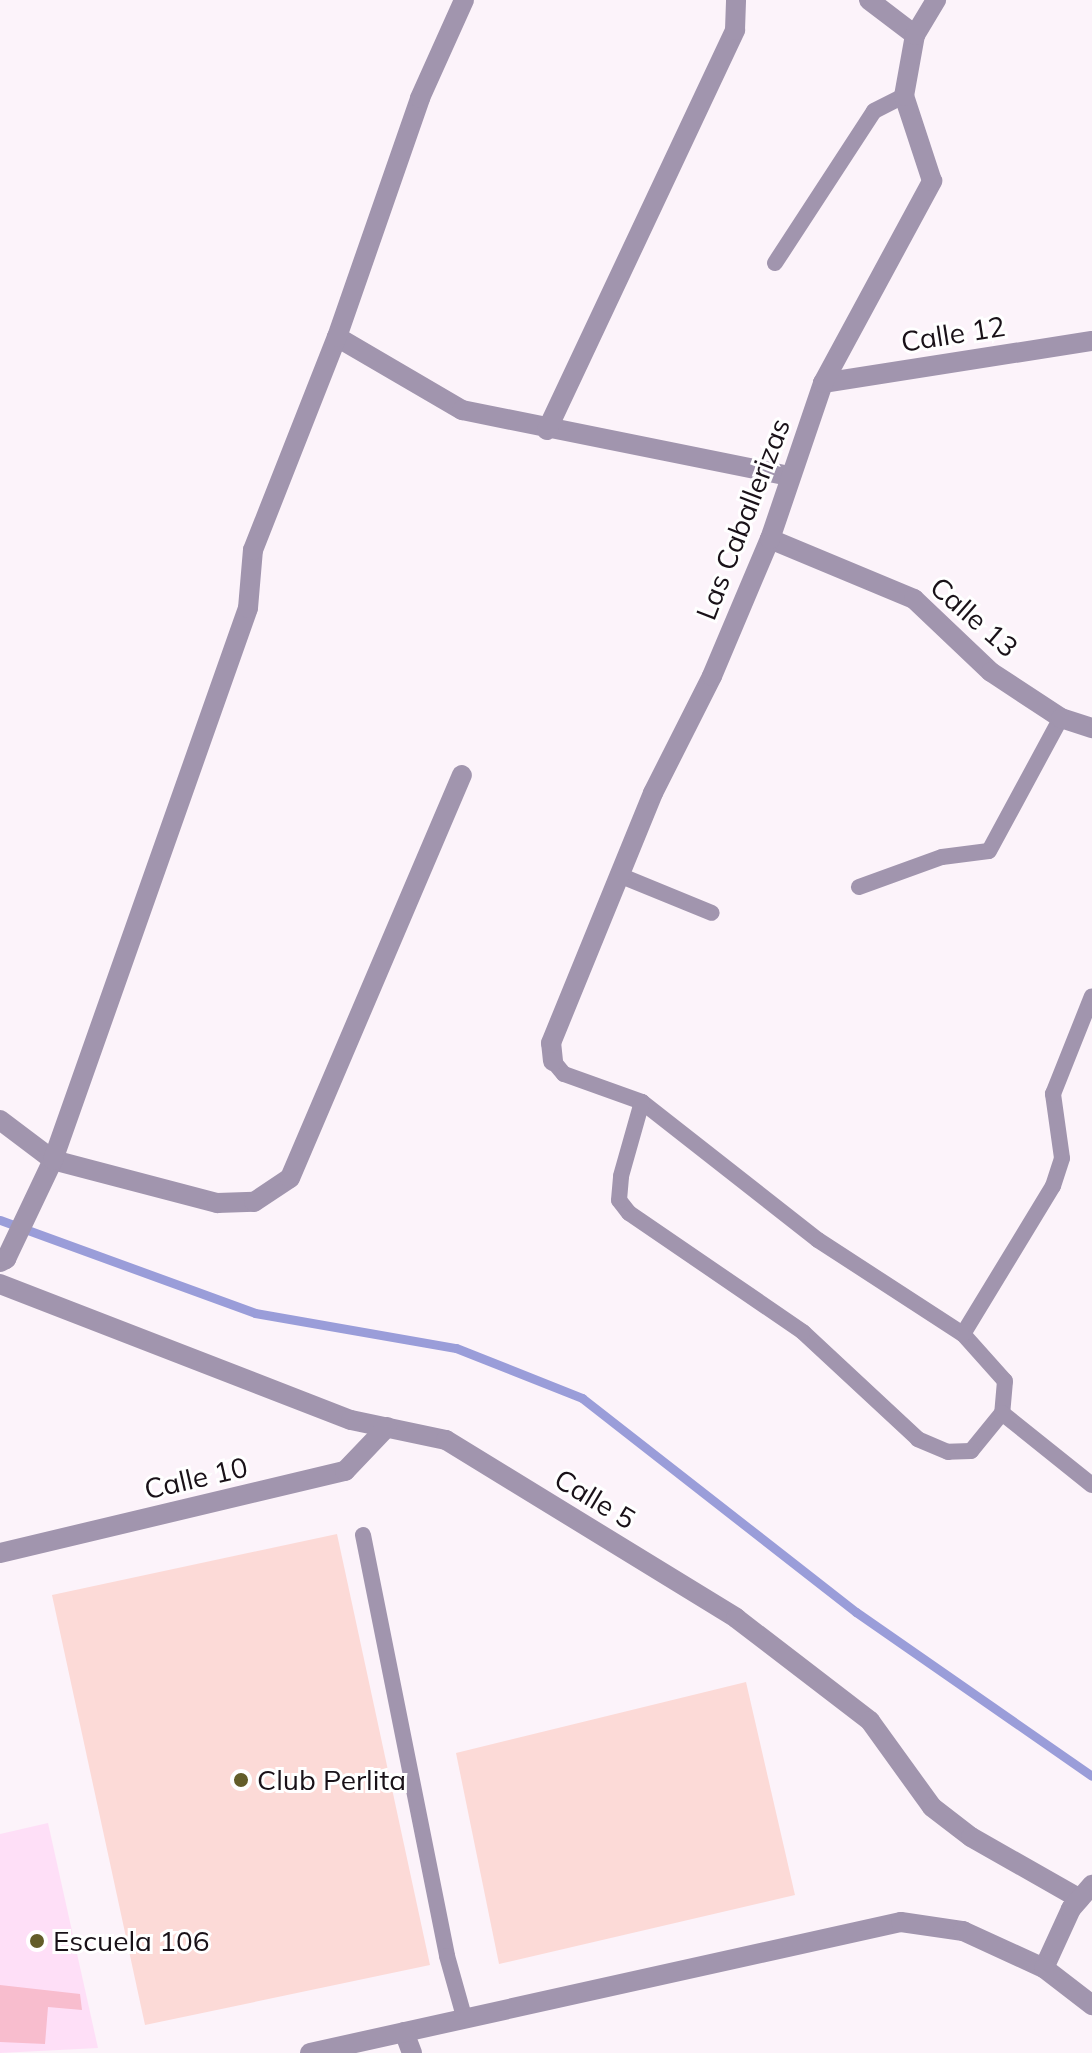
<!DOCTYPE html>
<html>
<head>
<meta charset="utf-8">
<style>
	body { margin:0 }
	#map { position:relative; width:1092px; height:2053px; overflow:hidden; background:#fcf3fa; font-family:Mulish,sans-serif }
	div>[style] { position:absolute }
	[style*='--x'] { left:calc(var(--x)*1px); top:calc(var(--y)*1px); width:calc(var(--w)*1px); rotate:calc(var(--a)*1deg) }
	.built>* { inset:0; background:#fedff7 }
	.green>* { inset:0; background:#fcdad7 }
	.stream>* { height:9px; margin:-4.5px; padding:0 4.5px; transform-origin:4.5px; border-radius:4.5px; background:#9a9dd9 }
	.building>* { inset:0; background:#f8bdce }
	.service>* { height:16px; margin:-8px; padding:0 8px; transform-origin:8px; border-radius:8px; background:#a195ae }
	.minor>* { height:20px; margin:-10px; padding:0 10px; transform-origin:10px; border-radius:10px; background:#a195ae }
	.dots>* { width:22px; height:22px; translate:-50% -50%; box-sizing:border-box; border:4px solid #fff; border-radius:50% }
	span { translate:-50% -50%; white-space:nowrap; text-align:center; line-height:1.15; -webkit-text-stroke:6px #fff; paint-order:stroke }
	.street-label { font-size:28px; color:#191118 }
	.poi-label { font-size:28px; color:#191118 }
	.left { translate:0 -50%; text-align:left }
</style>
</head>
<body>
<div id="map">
	<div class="built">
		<div style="clip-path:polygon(48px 1823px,98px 2048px,0 2053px,0 1834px)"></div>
	</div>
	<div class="green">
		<div style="clip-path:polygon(337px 1534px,430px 1965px,145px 2025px,52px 1595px)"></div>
		<div style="clip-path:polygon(746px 1682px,795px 1895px,499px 1964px,456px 1753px)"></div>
	</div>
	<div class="stream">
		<div style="--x:0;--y:1220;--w:271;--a:20"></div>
		<div style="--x:255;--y:1313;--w:204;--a:9.9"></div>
		<div style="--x:456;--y:1348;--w:136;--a:21.6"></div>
		<div style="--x:582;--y:1398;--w:348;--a:38"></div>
		<div style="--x:856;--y:1612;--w:287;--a:34.8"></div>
	</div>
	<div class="building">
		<div style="clip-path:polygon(0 1985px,80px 1994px,82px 2010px,48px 2007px,45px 2044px,0 2042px)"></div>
	</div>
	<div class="service">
		<div style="--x:775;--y:263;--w:181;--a:-56.9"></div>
		<div style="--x:874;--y:111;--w:34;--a:-27"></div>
		<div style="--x:619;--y:875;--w:100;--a:22.2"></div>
		<div style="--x:859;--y:887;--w:88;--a:-19.9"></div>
		<div style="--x:942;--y:857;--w:47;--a:-7.3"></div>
		<div style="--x:989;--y:851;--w:151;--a:-61.6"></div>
		<div style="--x:553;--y:1061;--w:17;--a:50"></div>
		<div style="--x:564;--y:1074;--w:83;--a:19.7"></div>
		<div style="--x:642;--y:1102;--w:224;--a:38.1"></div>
		<div style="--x:818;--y:1240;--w:173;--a:33"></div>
		<div style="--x:963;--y:1334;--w:63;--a:48.2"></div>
		<div style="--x:1005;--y:1381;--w:32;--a:95"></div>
		<div style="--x:1002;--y:1413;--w:49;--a:129.2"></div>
		<div style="--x:971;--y:1451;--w:23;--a:178"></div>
		<div style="--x:948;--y:1452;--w:33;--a:-157"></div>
		<div style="--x:918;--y:1439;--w:157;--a:-137.1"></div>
		<div style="--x:803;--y:1332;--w:211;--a:-145.6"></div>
		<div style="--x:629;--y:1213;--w:16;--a:-128"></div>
		<div style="--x:619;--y:1200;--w:24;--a:-85"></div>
		<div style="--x:621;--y:1176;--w:77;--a:-74.2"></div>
		<div style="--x:963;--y:1334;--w:173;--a:-58.7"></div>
		<div style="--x:1053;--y:1186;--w:29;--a:-72"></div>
		<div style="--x:1062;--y:1158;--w:65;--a:-98"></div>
		<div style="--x:1053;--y:1094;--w:105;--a:-68.3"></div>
		<div style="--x:1002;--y:1413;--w:115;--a:38.7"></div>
		<div style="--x:363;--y:1535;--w:429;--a:78.7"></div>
		<div style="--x:447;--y:1956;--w:66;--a:74.3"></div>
	</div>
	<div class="minor">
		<div style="--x:869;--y:0;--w:58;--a:37.3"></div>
		<div style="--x:337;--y:337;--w:145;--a:30.3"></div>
		<div style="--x:462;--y:410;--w:335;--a:11.4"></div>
		<div style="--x:823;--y:383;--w:272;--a:-8.9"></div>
		<div style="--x:547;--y:430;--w:442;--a:-64.8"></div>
		<div style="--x:735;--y:30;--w:30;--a:-88"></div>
		<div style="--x:770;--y:539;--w:156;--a:22.6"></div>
		<div style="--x:914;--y:599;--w:106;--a:43.5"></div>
		<div style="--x:991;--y:672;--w:84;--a:33.3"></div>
		<div style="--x:1061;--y:718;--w:33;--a:18"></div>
		<div style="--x:553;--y:1061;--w:18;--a:-96"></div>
		<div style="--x:551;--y:1043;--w:270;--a:-67.8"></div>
		<div style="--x:653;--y:793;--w:131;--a:-63.2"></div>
		<div style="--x:712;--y:676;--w:149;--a:-67.1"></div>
		<div style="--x:770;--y:539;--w:165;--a:-71.2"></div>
		<div style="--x:823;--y:383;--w:230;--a:-61.6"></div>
		<div style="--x:932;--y:181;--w:89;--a:-108.2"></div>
		<div style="--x:904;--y:96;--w:62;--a:-79.8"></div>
		<div style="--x:915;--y:35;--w:41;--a:-59"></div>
		<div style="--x:0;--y:1120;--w:66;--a:37"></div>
		<div style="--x:53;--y:1160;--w:170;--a:14.7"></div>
		<div style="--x:217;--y:1203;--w:37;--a:-2"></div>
		<div style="--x:254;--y:1202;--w:43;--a:-33.7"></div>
		<div style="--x:290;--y:1178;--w:438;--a:-66.9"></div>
		<div style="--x:0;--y:1262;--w:7;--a:-27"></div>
		<div style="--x:6;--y:1259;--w:110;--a:-64.6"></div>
		<div style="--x:53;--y:1160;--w:585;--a:-70.54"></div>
		<div style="--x:248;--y:608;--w:58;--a:-85.1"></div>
		<div style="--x:253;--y:550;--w:229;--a:-68.5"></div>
		<div style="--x:337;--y:337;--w:253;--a:-70.8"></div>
		<div style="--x:420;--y:98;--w:107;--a:-65.8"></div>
		<div style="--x:0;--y:1284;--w:376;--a:21.2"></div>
		<div style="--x:351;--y:1420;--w:97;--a:11.9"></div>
		<div style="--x:446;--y:1440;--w:340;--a:31.5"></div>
		<div style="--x:736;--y:1618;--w:169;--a:37.5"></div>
		<div style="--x:870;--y:1721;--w:106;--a:54.2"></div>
		<div style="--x:932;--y:1807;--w:49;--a:37.6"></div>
		<div style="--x:971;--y:1837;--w:125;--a:29.6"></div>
		<div style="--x:0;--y:1553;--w:355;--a:-13.4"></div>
		<div style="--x:345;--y:1471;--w:61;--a:-46.3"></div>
		<div style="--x:1044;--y:1968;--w:65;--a:-65.4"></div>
		<div style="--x:1071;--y:1909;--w:32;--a:-49"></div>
		<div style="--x:404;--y:2032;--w:22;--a:69"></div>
		<div style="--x:310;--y:2053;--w:605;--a:-12.5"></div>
		<div style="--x:901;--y:1922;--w:63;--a:8.3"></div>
		<div style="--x:963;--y:1931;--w:89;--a:24.6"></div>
		<div style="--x:1044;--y:1968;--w:61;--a:37.6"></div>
	</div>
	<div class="dots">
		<div style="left:241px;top:1780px;background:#635d29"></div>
		<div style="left:37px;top:1941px;background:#635d29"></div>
	</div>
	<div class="street-label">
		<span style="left:953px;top:334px;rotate:-9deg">Calle 12</span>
		<span style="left:743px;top:519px;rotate:-69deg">Las Caballerizas</span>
		<span style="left:974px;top:617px;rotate:41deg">Calle 13</span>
		<span style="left:196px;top:1478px;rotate:-13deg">Calle 10</span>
		<span style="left:595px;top:1499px;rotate:31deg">Calle 5</span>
	</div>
	<div class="poi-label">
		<span class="left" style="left:257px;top:1780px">Club Perlita</span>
		<span class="left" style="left:53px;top:1941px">Escuela 106</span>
	</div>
</div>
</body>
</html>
